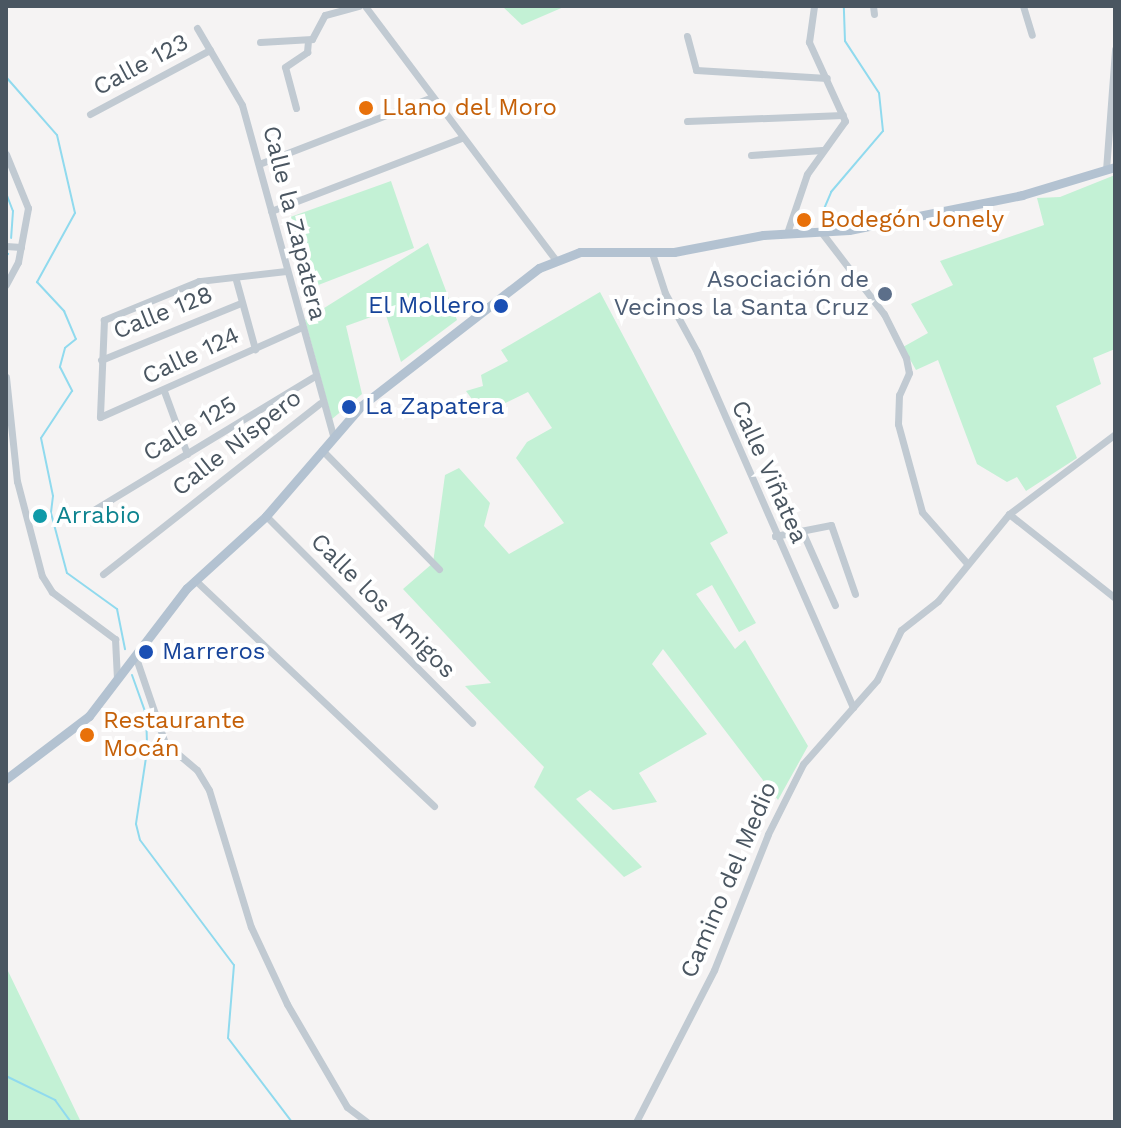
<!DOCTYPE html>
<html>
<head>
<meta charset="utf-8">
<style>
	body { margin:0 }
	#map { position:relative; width:1121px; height:1128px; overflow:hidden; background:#f5f3f3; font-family:"Work Sans",sans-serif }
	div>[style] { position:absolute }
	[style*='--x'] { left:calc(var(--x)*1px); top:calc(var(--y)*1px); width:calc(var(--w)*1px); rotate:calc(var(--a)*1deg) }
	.green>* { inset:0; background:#c3f1d5 }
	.stream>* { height:2px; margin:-1px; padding:0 1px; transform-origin:1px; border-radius:1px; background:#90daee }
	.minor>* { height:7px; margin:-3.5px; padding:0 3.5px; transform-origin:3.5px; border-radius:3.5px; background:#c1cad2 }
	.major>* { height:9px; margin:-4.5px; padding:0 4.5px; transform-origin:4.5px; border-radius:4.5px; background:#b3c2d1 }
	.dots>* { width:22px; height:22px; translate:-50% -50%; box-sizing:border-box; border:4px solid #fff; border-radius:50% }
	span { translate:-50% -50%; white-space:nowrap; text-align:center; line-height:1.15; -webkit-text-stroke:8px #fff; paint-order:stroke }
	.street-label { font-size:24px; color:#4a5661 }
	.food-label { font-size:24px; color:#c56008 }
	.left { translate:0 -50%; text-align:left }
	.service-label { font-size:24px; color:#4e5e75 }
	.right { translate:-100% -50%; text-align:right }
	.transit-label { font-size:24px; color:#164399 }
	.culture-label { font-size:24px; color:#0d838f }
	.frame { position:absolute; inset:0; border:8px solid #4a5661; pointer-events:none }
</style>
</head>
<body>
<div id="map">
	<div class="green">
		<div style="clip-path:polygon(502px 6px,566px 6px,522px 25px)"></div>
		<div style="clip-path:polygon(1115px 175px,1115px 349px,1093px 358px,1101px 384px,1056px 406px,1077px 458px,1026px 491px,1017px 477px,1007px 482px,977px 464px,938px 360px,916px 370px,903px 347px,928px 333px,911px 304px,953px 285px,940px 261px,1044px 225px,1037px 198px,1060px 197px)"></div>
		<div style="clip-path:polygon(391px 181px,414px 248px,308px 289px,282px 220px)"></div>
		<div style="clip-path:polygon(428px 243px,457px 320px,401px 362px,385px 312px,346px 326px,362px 394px,332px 419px,305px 320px)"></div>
		<div style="clip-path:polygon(600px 292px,728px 533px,710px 543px,756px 623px,739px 632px,712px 585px,696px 594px,735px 649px,745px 640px,808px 746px,778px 800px,663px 649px,652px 664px,707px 734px,639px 773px,657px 802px,613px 810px,590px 790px,576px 799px,642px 867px,624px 877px,534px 787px,544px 767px,465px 686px,491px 683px,403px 589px,433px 563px,445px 475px,459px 468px,490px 503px,484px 526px,509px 554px,564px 523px,516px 458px,527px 442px,552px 428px,528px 392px,483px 414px,466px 391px,483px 386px,481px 375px,508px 361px,501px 350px)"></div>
		<div style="clip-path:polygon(7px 969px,80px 1120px,81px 1122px,6px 1122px)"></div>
	</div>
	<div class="stream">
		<div style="--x:6;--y:77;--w:77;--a:48.7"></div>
		<div style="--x:57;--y:135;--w:80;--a:77"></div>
		<div style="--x:75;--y:213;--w:79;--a:118.8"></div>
		<div style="--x:37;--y:282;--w:40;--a:47"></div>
		<div style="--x:64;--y:311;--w:30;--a:67"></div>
		<div style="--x:76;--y:339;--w:14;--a:141"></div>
		<div style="--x:65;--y:348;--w:20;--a:105"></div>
		<div style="--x:60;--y:367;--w:27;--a:63"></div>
		<div style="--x:72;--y:391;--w:56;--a:123.4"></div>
		<div style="--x:41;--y:438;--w:59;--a:78.3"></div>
		<div style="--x:53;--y:496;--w:17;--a:97"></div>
		<div style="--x:51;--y:513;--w:62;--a:75.1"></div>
		<div style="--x:67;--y:573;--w:62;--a:35.8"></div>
		<div style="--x:117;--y:609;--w:41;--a:78.7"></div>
		<div style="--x:6;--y:193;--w:19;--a:69"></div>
		<div style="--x:13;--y:211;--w:27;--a:94"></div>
		<div style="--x:821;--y:216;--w:26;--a:-67"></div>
		<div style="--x:831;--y:192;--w:80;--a:-49.6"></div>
		<div style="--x:883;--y:131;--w:38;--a:-96"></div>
		<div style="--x:879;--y:93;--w:62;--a:-123.2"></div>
		<div style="--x:845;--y:41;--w:35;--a:-92"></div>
		<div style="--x:6;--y:256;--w:3;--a:-45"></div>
		<div style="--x:132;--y:675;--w:41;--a:70.3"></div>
		<div style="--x:146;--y:714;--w:37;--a:88"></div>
		<div style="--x:147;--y:751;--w:74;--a:98.6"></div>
		<div style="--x:136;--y:824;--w:16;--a:76"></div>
		<div style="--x:140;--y:840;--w:156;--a:53.1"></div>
		<div style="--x:234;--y:965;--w:73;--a:94.7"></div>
		<div style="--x:228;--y:1038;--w:106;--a:52.7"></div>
		<div style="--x:6;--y:1076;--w:55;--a:26.1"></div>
		<div style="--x:55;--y:1100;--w:27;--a:54"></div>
	</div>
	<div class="minor">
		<div style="--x:365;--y:6;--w:316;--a:53.1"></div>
		<div style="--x:873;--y:6;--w:8;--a:83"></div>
		<div style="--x:1023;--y:6;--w:30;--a:73"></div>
		<div style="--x:197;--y:28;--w:89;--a:59.7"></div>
		<div style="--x:242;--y:105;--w:343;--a:74.6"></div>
		<div style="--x:687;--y:36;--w:35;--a:75"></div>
		<div style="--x:696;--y:70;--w:131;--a:3.5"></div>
		<div style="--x:260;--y:42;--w:52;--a:-3.3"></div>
		<div style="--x:312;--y:39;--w:27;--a:-62"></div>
		<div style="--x:325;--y:15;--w:35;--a:-15"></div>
		<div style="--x:296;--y:108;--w:42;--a:-105"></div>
		<div style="--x:285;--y:67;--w:27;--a:-34"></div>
		<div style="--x:307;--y:52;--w:12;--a:-85"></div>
		<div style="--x:90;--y:114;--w:136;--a:-28.1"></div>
		<div style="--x:687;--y:121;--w:156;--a:-2.2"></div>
		<div style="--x:6;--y:154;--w:58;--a:67.8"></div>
		<div style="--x:28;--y:208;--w:55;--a:100.5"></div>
		<div style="--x:18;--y:262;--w:26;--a:118"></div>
		<div style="--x:751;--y:155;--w:71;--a:-4"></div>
		<div style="--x:259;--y:164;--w:183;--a:-21.1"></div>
		<div style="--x:1106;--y:170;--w:121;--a:-85.7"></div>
		<div style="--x:271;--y:211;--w:204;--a:-21"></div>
		<div style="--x:787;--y:233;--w:62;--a:-71.3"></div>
		<div style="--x:807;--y:174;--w:65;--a:-54.4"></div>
		<div style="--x:845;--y:121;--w:87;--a:-114.5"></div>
		<div style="--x:809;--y:42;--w:36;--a:-82"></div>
		<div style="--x:822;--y:233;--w:102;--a:52.6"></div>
		<div style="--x:884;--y:314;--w:49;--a:63.4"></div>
		<div style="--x:906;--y:358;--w:15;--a:79"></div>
		<div style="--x:909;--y:373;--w:24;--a:114"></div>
		<div style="--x:899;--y:395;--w:29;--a:92"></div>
		<div style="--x:898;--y:424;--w:91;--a:74.7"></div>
		<div style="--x:922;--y:512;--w:67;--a:48.7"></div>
		<div style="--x:6;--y:246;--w:15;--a:4"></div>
		<div style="--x:652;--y:253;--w:42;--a:72"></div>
		<div style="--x:665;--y:293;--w:67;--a:61.5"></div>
		<div style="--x:697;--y:352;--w:388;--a:66.3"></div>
		<div style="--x:286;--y:271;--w:88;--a:173.4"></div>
		<div style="--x:199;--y:281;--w:103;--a:157.7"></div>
		<div style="--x:104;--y:320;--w:97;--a:92.4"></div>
		<div style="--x:100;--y:417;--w:219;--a:-24"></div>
		<div style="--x:236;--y:280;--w:72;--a:74.6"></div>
		<div style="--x:101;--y:360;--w:151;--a:-22.2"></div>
		<div style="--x:6;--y:377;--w:105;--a:84"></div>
		<div style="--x:17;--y:481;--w:98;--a:75.3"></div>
		<div style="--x:42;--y:576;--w:19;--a:58"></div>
		<div style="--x:52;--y:592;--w:79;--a:36.7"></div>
		<div style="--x:115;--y:639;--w:40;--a:87.1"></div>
		<div style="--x:164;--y:391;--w:67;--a:69.9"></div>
		<div style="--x:322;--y:450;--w:167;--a:45.5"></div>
		<div style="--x:87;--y:514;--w:264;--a:-31.2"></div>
		<div style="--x:1009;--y:514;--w:135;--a:38.4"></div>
		<div style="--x:266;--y:516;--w:292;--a:45.1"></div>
		<div style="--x:802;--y:531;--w:81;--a:66"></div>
		<div style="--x:775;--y:536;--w:57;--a:-11.1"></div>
		<div style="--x:831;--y:525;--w:73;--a:70.8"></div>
		<div style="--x:103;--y:574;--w:276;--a:-38.2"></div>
		<div style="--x:195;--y:580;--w:329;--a:43.4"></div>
		<div style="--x:136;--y:658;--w:90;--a:71.2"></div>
		<div style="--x:165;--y:743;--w:42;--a:40.2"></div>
		<div style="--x:197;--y:770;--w:23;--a:59"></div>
		<div style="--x:209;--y:790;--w:143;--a:73"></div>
		<div style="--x:251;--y:927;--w:85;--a:64.9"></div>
		<div style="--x:287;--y:1004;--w:119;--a:59.8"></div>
		<div style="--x:347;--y:1107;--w:25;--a:37"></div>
		<div style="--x:636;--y:1122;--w:171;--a:-62.8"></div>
		<div style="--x:714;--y:970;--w:146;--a:-68.3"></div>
		<div style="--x:768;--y:834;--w:78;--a:-63.4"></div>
		<div style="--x:803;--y:764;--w:112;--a:-48.6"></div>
		<div style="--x:877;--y:680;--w:55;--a:-64.4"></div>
		<div style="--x:901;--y:630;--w:47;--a:-38.1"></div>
		<div style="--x:938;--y:601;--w:112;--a:-50.8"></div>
		<div style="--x:1009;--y:514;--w:133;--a:-37"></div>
	</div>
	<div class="major">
		<div style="--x:6;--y:779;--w:104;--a:-37.2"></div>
		<div style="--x:89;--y:716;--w:161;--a:-52.6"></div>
		<div style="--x:187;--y:588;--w:107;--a:-42.3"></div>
		<div style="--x:266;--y:516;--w:145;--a:-49.2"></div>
		<div style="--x:361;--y:406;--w:225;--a:-37.8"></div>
		<div style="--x:539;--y:268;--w:44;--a:-21.3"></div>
		<div style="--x:580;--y:252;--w:94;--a:0"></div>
		<div style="--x:674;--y:252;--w:91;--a:-10.8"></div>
		<div style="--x:763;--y:235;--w:86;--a:-3.3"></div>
		<div style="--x:849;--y:230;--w:177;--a:-11.4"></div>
		<div style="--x:1022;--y:195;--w:97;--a:-16.8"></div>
	</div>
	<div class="dots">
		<div style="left:366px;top:108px;background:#e8710a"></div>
		<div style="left:804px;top:220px;background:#e8710a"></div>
		<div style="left:885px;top:294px;background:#5c6f8a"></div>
		<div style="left:501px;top:306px;background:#1a4fb4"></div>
		<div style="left:349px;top:407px;background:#1a4fb4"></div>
		<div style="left:40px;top:516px;background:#0f9aa8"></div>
		<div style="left:146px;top:652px;background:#1a4fb4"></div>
		<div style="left:87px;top:735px;background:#e8710a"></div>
	</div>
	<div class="street-label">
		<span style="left:141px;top:65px;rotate:-28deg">Calle 123</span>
		<span style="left:294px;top:223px;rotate:76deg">Calle la Zapatera</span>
		<span style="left:163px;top:313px;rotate:-22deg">Calle 128</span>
		<span style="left:191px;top:356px;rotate:-25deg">Calle 124</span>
		<span style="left:190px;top:429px;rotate:-31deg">Calle 125</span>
		<span style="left:237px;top:443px;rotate:-38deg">Calle Níspero</span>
		<span style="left:769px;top:472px;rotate:66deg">Calle Viñatea</span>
		<span style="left:383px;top:606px;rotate:45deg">Calle los Amigos</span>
		<span style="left:729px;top:880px;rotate:-67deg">Camino del Medio</span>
	</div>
	<div class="food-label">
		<span class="left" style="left:382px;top:108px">Llano del Moro</span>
		<span class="left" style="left:820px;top:220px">Bodegón Jonely</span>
		<span class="left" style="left:103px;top:735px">Restaurante<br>Mocán</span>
	</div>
	<div class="service-label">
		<span class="right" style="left:869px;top:294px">Asociación de<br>Vecinos la Santa Cruz</span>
	</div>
	<div class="transit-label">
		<span class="right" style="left:485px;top:306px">El Mollero</span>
		<span class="left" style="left:365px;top:407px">La Zapatera</span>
		<span class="left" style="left:162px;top:652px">Marreros</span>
	</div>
	<div class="culture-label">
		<span class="left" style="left:56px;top:516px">Arrabio</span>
	</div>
	<div class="frame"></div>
</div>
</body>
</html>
